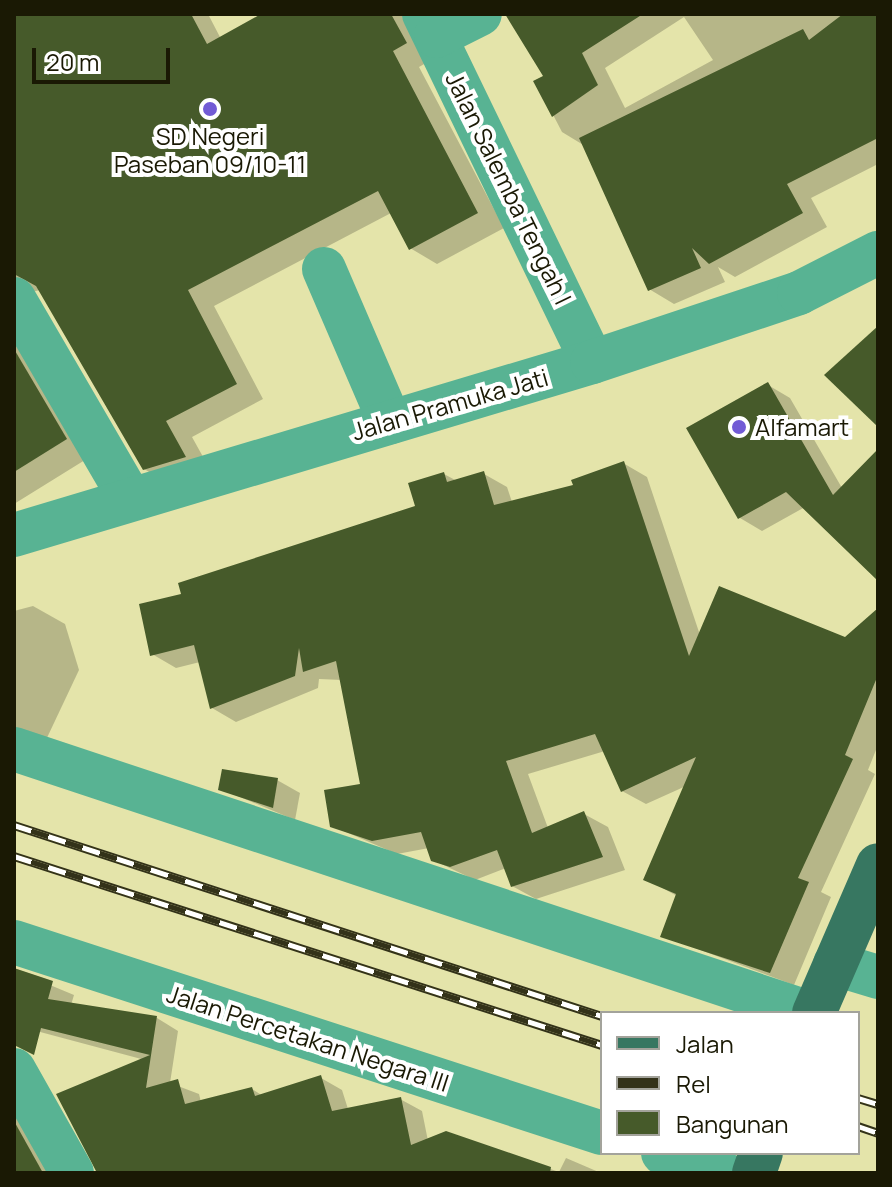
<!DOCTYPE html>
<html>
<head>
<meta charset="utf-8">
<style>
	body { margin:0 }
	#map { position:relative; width:892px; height:1187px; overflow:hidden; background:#e4e4aa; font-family:Manrope,sans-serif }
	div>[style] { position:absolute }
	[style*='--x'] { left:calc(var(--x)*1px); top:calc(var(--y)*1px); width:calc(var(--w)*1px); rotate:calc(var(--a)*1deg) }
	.shadow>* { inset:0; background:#0003 }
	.building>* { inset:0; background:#465a2a }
	.minor>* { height:44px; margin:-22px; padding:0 22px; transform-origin:22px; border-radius:22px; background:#58b393 }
	.major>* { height:44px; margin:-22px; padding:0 22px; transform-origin:22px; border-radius:22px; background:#377761 }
	.rail>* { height:9px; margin-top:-4.5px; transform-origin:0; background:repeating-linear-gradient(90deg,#fff 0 18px,#333219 0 36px); box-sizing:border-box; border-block:2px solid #333219 }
	.dots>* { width:22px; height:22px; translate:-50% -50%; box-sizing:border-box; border:4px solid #fff; border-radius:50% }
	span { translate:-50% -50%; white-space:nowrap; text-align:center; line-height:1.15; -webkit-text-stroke:8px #fff; paint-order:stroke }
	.poi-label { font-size:24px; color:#1a1904 }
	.left { translate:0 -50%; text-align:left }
	.street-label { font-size:24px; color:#1a1904 }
	.frame { position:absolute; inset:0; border:16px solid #1a1904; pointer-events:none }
	.legend { position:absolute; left:600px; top:1011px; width:260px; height:144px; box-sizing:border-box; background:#fff; border:2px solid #a3a39b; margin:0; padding:10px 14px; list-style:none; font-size:24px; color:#1a1904 }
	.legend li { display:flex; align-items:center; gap:16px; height:40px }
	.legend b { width:40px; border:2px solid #a3a39b }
	.scale { position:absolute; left:32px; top:48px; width:138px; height:36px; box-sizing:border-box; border:4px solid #1a1904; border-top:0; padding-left:10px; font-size:24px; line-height:28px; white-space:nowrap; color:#1a1904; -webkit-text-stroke:6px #fff; paint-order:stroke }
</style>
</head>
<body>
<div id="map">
	<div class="shadow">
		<div style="clip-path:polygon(14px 14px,208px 14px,221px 39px,266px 14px,408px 14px,433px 59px,419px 67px,504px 228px,437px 264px,410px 248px,391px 213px,214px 306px,263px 399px,192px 437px,212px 473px,172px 485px,144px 469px,40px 290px,28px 293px,93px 455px,14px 504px)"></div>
		<div style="clip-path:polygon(evenodd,510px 14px,878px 14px,878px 164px,811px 198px,827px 227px,735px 277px,718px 267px,725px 282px,674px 304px,649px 289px,585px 146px,562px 132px,536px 82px,546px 77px,510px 14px,684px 17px,713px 60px,625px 108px,605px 68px,684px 17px)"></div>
		<div style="clip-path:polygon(768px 385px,790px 398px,842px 488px,878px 452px,878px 579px,805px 507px,762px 531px,740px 518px)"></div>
		<div style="clip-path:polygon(623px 463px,647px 477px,700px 635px,845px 640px,878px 611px,878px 745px,868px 770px,875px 774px,821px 892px,831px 897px,794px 985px,663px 936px,677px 896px,646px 879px,686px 786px,646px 804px,622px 791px,605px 751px,528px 774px,548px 828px,584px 814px,608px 827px,625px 870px,536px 899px,512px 886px,506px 868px,475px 880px,433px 860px,429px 848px,397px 854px,332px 826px,362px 785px,342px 680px,319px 679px,318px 688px,236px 722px,212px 708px,200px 662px,176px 668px,152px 654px,183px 595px,417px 508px,444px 474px,457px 481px,484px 474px,507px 487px,512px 502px,575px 487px)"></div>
		<div style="clip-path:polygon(33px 606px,65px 624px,79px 670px,45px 742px,14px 746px,14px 611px)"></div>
		<div style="clip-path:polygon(277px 780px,300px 793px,295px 820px,221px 789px)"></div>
		<div style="clip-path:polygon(14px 970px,74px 995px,71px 1005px,157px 1018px,178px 1031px,170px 1083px,199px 1094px,201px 1102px,252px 1089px,263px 1096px,321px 1078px,342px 1090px,348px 1109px,400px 1099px,422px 1111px,428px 1141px,447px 1133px,559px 1172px,566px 1158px,601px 1173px,99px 1173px,145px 1060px,14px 1025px)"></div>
		<div style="clip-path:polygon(14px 1098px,59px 1173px,14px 1173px)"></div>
	</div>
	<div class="building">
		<div style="clip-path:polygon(14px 14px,191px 14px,207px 44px,261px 14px,391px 14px,407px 43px,393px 51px,478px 213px,409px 250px,378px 191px,188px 290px,237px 384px,166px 421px,186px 457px,143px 470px,36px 286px,14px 274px)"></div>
		<div style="clip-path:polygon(505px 14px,643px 14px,582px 53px,598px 85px,552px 117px,533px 81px,543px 76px)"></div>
		<div style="clip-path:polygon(843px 14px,878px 14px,878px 138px,787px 184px,803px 213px,709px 264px,692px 248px,701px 268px,648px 291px,579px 138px,803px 29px,809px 40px)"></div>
		<div style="clip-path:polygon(878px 326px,878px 427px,824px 375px)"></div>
		<div style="clip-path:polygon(14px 349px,67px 439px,14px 472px)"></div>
		<div style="clip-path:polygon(768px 382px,833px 495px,878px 449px,878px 581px,786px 492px,738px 519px,686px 428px)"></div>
		<div style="clip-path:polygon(624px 461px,689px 656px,719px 586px,845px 637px,878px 608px,878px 675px,845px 755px,853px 759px,798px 878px,809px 882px,770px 973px,660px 937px,676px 894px,643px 880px,696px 757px,621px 792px,595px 734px,506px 761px,532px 833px,584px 811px,603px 857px,511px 887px,497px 850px,450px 867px,431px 861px,421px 832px,372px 841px,330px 827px,324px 790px,360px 784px,336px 661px,303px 672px,299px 648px,295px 676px,210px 709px,194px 645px,150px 656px,139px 604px,181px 594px,178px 583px,415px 506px,408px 483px,444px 472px,447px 482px,484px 471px,494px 505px,573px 485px,571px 480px)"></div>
		<div style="clip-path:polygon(222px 769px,278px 778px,273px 808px,218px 790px)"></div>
		<div style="clip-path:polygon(14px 968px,53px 981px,48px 999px,157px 1016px,146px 1088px,178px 1079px,185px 1104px,252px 1087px,255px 1096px,321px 1075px,332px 1111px,401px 1097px,411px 1145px,446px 1131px,551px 1167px,550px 1173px,97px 1173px,56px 1094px,150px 1055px,41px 1028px,34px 1055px,14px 1045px)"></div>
		<div style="clip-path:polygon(14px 1121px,43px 1173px,14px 1173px)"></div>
	</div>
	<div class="minor">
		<div style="--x:424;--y:14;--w:386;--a:64.2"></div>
		<div style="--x:436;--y:36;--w:49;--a:-26.6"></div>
		<div style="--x:324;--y:269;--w:167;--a:66.7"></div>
		<div style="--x:14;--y:299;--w:230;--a:59.8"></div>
		<div style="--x:14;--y:535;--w:603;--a:-16.66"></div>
		<div style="--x:592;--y:362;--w:218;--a:-18.4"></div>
		<div style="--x:799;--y:293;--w:89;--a:-26.9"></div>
		<div style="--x:14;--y:749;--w:839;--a:18.35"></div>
		<div style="--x:14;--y:942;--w:618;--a:18"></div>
		<div style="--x:835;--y:964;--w:45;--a:16.8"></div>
		<div style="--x:14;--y:1070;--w:118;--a:60.6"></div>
		<div style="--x:663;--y:1153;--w:63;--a:18.4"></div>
	</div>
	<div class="major">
		<div style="--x:814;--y:1013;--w:161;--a:-66.6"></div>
		<div style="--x:754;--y:1173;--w:21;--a:-71"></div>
	</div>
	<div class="rail">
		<div style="--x:14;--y:825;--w:618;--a:18"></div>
		<div style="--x:14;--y:856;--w:618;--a:17.82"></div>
		<div style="--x:858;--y:1098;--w:21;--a:17"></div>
		<div style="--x:858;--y:1126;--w:21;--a:19"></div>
	</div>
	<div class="dots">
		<div style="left:210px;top:109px;background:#725bd5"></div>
		<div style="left:739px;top:427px;background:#725bd5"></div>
	</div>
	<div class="poi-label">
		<span style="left:210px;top:150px">SD Negeri<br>Paseban 09/10-11</span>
		<span class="left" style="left:755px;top:427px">Alfamart</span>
	</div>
	<div class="street-label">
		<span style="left:509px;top:188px;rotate:64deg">Jalan Salemba Tengah I</span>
		<span style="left:450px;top:404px;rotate:-16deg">Jalan Pramuka Jati</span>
		<span style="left:308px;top:1038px;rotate:18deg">Jalan Percetakan Negara III</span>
	</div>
	<div class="frame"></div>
	<ul class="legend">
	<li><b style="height:10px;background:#377761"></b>Jalan</li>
	<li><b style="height:10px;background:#333219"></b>Rel</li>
	<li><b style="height:22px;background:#465a2a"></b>Bangunan</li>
	</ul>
	<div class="scale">20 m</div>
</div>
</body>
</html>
